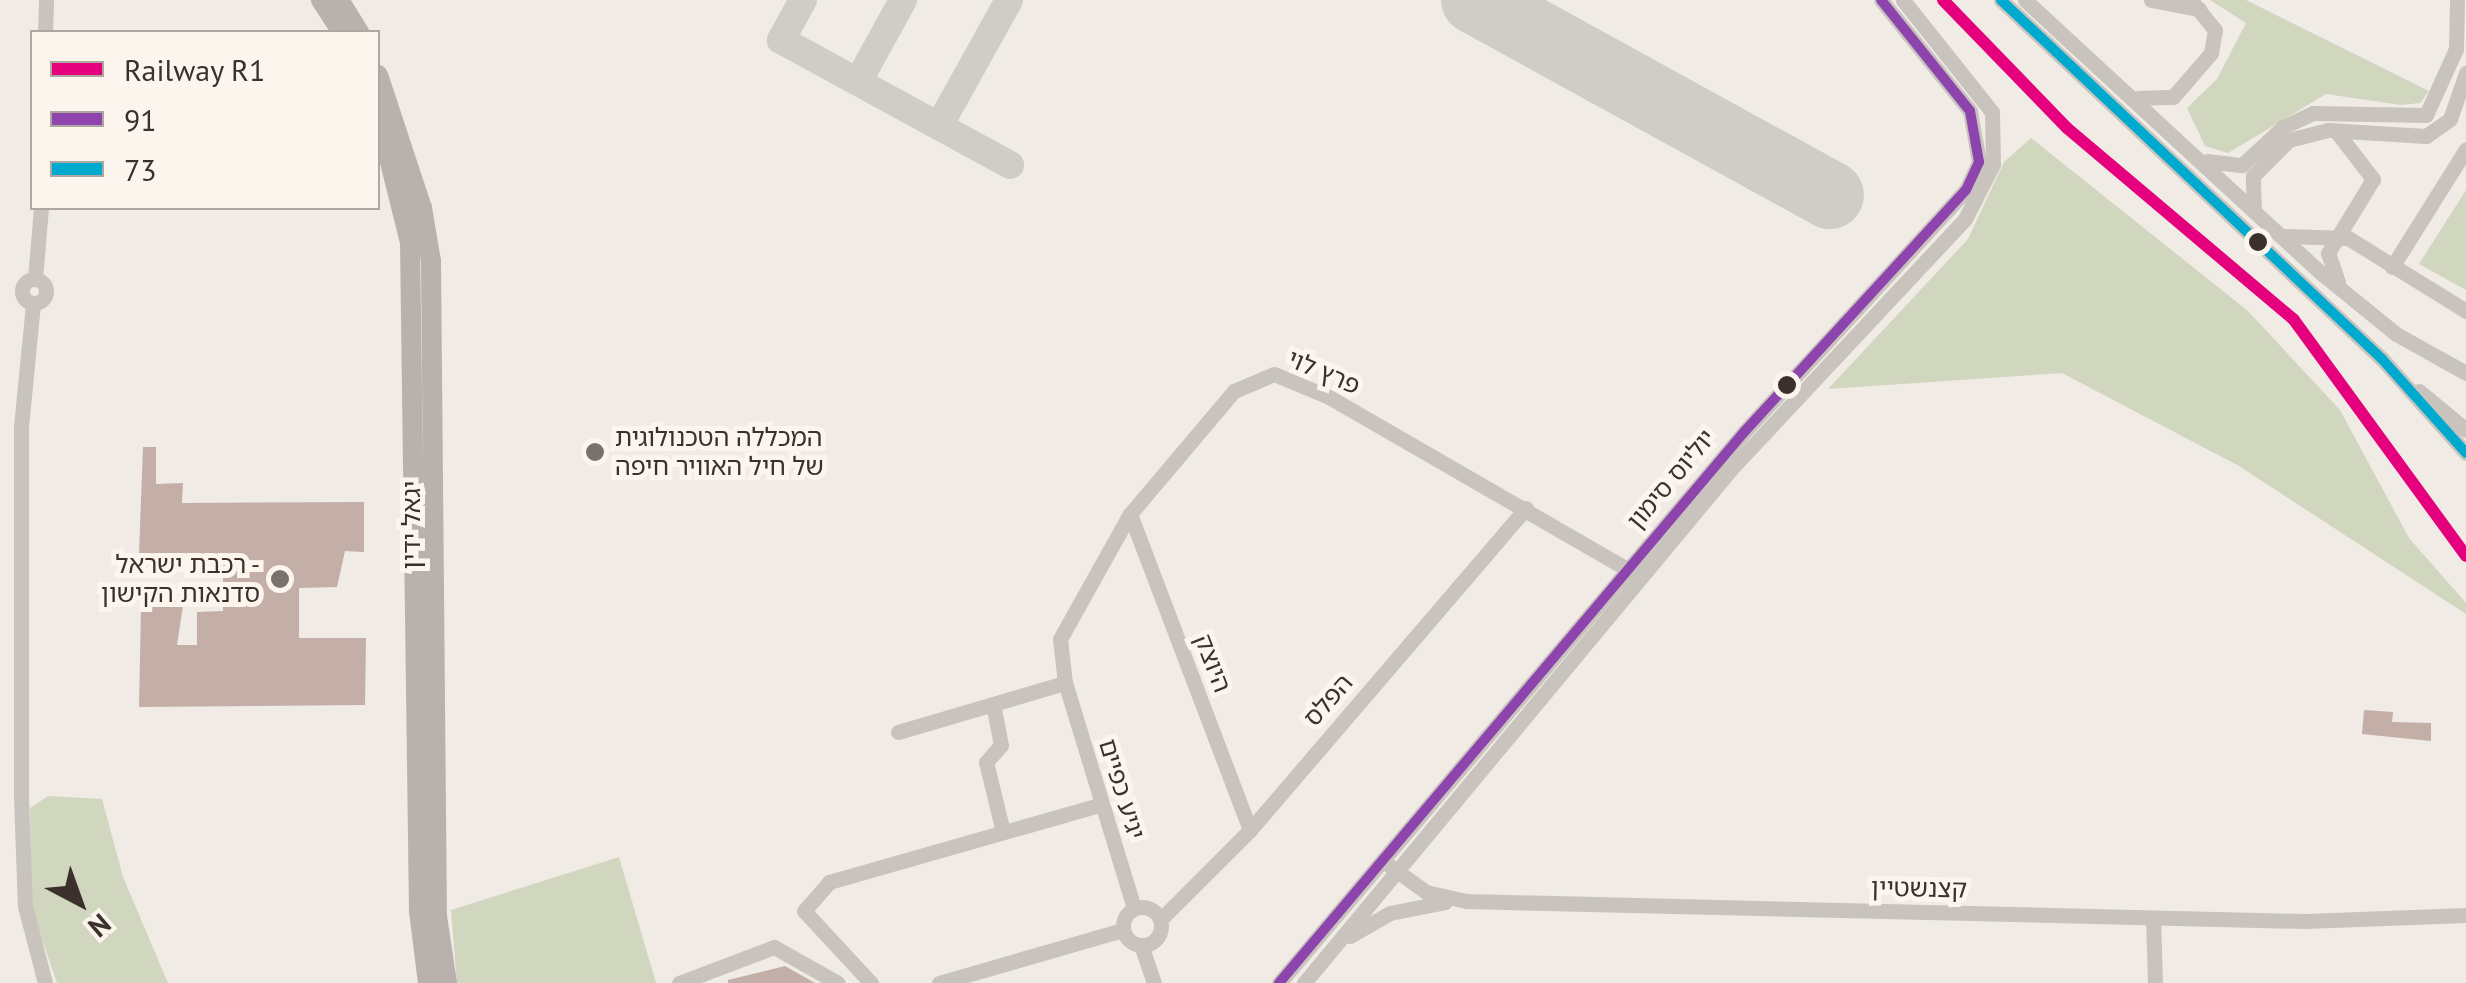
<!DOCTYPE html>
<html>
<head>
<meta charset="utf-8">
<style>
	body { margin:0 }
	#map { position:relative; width:2466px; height:983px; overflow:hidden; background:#f0ebe5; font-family:"PT Sans","Noto Sans Hebrew",sans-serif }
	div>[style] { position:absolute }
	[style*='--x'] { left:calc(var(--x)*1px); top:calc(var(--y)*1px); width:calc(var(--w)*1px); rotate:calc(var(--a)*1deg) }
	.green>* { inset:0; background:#d1d6bf }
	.taxiway>* { height:28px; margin:-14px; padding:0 14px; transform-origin:14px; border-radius:14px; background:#d0ccc6 }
	.runway>* { height:68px; margin:-34px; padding:0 34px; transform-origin:34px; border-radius:34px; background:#d0ccc6 }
	.building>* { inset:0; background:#c3afa7 }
	.minor>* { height:15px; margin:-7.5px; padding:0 7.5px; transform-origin:7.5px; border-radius:7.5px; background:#c9c3be }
	.minor>.ring { margin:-7.5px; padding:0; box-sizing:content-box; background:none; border:15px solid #c9c3be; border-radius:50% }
	.major>* { height:20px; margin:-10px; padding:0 10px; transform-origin:10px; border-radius:10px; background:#b8b1ad }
	.bus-1>* { height:10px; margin:-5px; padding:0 5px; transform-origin:5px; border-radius:5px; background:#8e44ad }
	.bus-2>* { height:10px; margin:-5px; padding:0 5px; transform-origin:5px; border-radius:5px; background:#00a9ce }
	.rail-1>* { height:12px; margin:-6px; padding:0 6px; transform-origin:6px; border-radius:6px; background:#e5007d }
	.dots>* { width:28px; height:28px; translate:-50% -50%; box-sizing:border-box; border:5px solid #fbf5ee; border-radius:50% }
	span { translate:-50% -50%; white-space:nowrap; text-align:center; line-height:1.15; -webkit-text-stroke:10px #fbf5ee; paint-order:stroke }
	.street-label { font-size:25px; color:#3b302b }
	.poi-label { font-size:25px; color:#3b302b }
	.left { translate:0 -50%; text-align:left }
	.right { translate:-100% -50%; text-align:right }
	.legend { position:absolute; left:30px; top:30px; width:350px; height:180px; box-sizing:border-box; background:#fbf5ee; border:2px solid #aea6a0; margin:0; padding:12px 18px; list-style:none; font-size:30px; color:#3b302b }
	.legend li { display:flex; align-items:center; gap:20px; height:50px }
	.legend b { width:50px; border:2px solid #aea6a0 }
	.north { position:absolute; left:30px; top:853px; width:100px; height:100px; -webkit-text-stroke:8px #fbf5ee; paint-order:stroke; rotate:139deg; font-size:28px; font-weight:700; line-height:40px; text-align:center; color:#3b302b }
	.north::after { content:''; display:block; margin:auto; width:35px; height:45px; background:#3b302b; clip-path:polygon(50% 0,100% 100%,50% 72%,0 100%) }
</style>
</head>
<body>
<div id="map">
	<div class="green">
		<div style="clip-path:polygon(2210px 0,2246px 0,2429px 91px,2420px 103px,2401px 105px,2326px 94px,2228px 153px,2205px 146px,2187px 108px,2217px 79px,2246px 23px)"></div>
		<div style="clip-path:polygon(2031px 138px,2248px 311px,2340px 410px,2409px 538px,2466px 603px,2466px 614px,2239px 466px,2062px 373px,1828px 389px,1968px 239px,2004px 162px)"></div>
		<div style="clip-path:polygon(2466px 190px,2466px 290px,2419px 264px)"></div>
		<div style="clip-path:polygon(48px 796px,102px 799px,123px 877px,168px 983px,57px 983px,32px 910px,30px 808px)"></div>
		<div style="clip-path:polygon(619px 857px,656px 983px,457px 983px,451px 910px)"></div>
	</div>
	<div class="taxiway">
		<div style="--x:803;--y:0;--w:46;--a:118.8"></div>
		<div style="--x:781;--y:40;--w:261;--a:28.6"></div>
		<div style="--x:858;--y:82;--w:94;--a:-61.2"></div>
		<div style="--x:939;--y:126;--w:144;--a:-60.9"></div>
	</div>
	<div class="runway">
		<div style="--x:1475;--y:0;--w:405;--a:28.8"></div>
	</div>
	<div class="building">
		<div style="clip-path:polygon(143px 447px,156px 447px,156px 484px,183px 483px,182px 503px,364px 502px,364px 552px,345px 551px,337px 587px,299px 588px,299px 638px,366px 638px,365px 705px,139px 707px,141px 608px,184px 599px,177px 645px,197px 645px,197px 612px,223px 611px,223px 565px,207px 565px,207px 554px,139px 554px)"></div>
		<div style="clip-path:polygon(2364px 710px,2393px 712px,2392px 722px,2431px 723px,2431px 741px,2362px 734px)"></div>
		<div style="clip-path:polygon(785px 966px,815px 983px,728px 983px,728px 980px)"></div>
	</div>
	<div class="minor">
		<div style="--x:2001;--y:0;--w:523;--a:43.3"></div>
		<div style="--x:2382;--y:359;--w:126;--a:48.2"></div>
		<div style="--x:2025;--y:0;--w:403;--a:42.7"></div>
		<div style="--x:2321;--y:273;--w:97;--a:39.1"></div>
		<div style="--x:2396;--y:334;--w:80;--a:29.1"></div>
		<div style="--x:2151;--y:0;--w:49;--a:10.6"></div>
		<div style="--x:45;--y:32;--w:32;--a:-88"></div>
		<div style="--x:2138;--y:98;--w:35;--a:-2"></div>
		<div style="--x:2173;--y:97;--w:58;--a:-49.2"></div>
		<div style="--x:2211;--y:53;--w:23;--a:-80"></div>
		<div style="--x:2215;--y:30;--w:38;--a:-129"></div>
		<div style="--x:2336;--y:131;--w:61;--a:52.4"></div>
		<div style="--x:2373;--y:179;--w:87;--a:121.3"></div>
		<div style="--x:2328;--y:253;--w:31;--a:71"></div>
		<div style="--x:2207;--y:161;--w:35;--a:7"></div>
		<div style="--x:2242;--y:165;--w:56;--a:-42.8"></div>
		<div style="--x:2283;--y:127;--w:33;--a:-25"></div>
		<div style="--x:2313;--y:113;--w:113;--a:1"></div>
		<div style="--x:2426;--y:115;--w:72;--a:-65.6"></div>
		<div style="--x:2456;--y:49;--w:47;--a:-88.8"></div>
		<div style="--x:2254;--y:211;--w:35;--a:-92"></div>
		<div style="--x:2253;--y:176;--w:51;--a:-45"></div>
		<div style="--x:2289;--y:140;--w:40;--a:-14.4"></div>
		<div style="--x:2328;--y:130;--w:98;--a:3.5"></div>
		<div style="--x:2426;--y:136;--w:29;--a:-35"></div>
		<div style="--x:2450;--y:119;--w:49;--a:-70.8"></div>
		<div style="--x:2283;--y:236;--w:65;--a:1.8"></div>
		<div style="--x:2348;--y:238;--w:139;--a:31.7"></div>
		<div style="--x:2392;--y:267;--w:139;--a:-57.9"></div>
		<div class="ring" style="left:22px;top:279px;width:9px;height:9px"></div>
		<div style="--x:35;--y:279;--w:71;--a:-85.2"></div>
		<div style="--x:33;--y:304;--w:124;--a:95.6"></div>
		<div style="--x:21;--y:427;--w:371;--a:90"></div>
		<div style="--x:21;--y:798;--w:108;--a:87.9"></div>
		<div style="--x:25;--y:906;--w:80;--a:75.4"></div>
		<div style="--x:2419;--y:391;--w:61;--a:39.7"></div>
		<div style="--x:1130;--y:514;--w:338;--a:69.2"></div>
		<div style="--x:993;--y:704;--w:42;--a:79"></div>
		<div style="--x:1001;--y:745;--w:23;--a:131"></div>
		<div style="--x:986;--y:762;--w:72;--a:76.3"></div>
		<div style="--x:898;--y:732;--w:174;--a:-16.4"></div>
		<div style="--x:1390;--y:866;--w:44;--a:35.8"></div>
		<div style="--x:1426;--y:892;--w:41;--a:12.7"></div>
		<div style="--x:1466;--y:901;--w:839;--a:1.37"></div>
		<div style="--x:2305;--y:921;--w:161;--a:-2.1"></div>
		<div class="ring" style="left:1123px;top:907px;width:23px;height:23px"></div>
		<div style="--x:1134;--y:908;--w:235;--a:-107"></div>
		<div style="--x:1065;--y:683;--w:44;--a:-96.5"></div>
		<div style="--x:1060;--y:639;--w:143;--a:-60.8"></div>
		<div style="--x:1130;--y:514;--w:161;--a:-49.8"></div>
		<div style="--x:1234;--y:391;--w:43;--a:-23"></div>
		<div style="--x:1274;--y:374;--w:60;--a:22.7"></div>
		<div style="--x:1329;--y:397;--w:354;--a:30"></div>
		<div style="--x:2153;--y:918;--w:65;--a:88.2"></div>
		<div style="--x:1161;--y:919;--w:126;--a:-45"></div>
		<div style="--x:1250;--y:830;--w:424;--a:-49.4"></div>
		<div style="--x:1350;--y:936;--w:46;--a:-29.9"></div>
		<div style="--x:1390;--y:913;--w:56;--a:-11.3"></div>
		<div style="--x:1141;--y:945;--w:40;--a:71.1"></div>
		<div style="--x:679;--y:983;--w:102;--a:-20.8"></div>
		<div style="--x:774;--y:947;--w:73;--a:29.4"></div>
		<div style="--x:871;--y:983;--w:98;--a:-132.9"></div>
		<div style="--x:804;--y:911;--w:38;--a:-49"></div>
		<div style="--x:829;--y:882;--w:281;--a:-15.9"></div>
		<div style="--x:939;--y:983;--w:191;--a:-16.1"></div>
		<div style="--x:1279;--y:983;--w:722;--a:-49.83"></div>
		<div style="--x:1745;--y:431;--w:327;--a:-47.5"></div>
		<div style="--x:1966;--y:190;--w:31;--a:-65"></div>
		<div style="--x:1979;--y:162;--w:52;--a:-100"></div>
		<div style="--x:1970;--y:111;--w:142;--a:-128.7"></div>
		<div style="--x:1304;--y:983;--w:668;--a:-50.28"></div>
		<div style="--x:1731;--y:469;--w:342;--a:-46.9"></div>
		<div style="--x:1965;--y:219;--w:62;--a:-63"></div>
		<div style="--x:1993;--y:164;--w:52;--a:-91.1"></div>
		<div style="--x:1992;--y:112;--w:143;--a:-128.5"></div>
	</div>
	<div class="major">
		<div style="--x:321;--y:0;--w:38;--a:57"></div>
		<div style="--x:339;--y:0;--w:38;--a:58"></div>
		<div style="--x:378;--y:75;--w:140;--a:71.7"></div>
		<div style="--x:422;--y:208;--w:54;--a:80.4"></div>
		<div style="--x:431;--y:261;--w:655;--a:89.48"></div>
		<div style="--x:437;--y:916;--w:68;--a:81.5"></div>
		<div style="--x:378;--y:114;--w:132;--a:76"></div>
		<div style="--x:410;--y:242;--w:669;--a:89.23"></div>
		<div style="--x:419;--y:911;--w:73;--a:82.9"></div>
	</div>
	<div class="bus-1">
		<div style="--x:1279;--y:983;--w:722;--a:-49.83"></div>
		<div style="--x:1745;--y:431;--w:327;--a:-47.5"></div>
		<div style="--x:1966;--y:190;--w:31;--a:-65"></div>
		<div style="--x:1979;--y:162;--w:52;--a:-100"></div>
		<div style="--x:1970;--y:111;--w:142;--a:-128.7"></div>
	</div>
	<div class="bus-2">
		<div style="--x:2001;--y:0;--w:523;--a:43.3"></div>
		<div style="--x:2382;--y:359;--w:126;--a:48.2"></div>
	</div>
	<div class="rail-1">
		<div style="--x:1943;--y:0;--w:178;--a:45.9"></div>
		<div style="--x:2067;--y:128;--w:297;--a:40.2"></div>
		<div style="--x:2294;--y:320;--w:292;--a:53.9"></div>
	</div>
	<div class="dots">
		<div style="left:2258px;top:242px;background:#3b302b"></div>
		<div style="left:1787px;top:385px;background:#3b302b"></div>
		<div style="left:595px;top:452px;background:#7a716c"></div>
		<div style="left:280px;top:579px;background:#7a716c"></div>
	</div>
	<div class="street-label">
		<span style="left:1324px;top:372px;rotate:23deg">פרץ לוי</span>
		<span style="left:1671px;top:479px;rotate:-50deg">יוליוס סימון</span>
		<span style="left:411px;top:525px;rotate:-90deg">יגאל ידין</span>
		<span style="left:1213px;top:663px;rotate:69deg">היוצק</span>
		<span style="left:1328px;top:700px;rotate:-49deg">הפלס</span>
		<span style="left:1122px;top:789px;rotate:73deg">יגיע כפיים</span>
		<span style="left:1919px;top:888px;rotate:1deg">קצנשטיין</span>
	</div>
	<div class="poi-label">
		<span class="left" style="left:615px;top:452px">המכללה הטכנולוגית<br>של חיל האוויר חיפה</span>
		<span class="right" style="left:260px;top:579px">רכבת ישראל -<br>סדנאות הקישון</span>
	</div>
	<ul class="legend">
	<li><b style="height:12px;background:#e5007d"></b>Railway R1</li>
	<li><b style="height:12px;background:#8e44ad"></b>91</li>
	<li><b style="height:12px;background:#00a9ce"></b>73</li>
	</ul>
	<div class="north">N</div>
</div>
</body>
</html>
